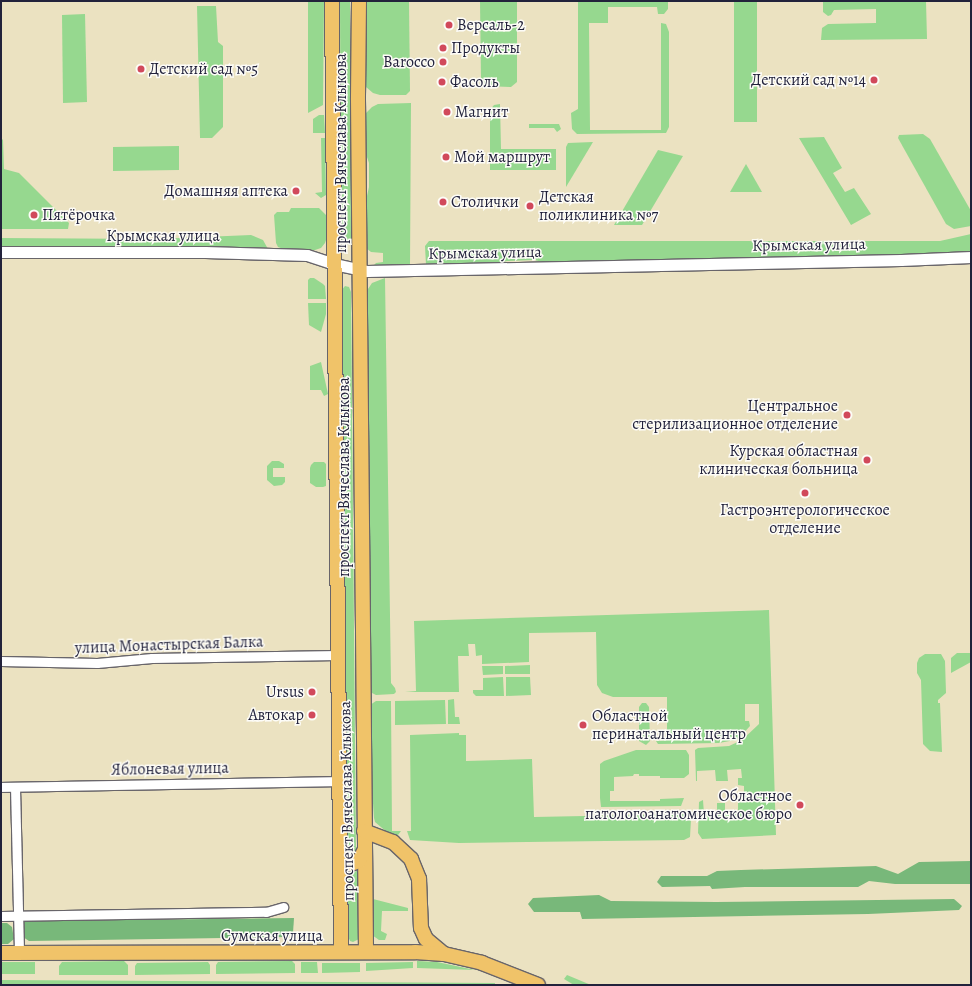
<!DOCTYPE html>
<html>
<head>
<meta charset="utf-8">
<style>
	body { margin:0 }
	#map { position:relative; width:972px; height:986px; overflow:hidden; background:#ebe2c1; font-family:Alegreya,serif }
	div>[style] { position:absolute }
	[style*='--x'] { left:calc(var(--x)*1px); top:calc(var(--y)*1px); width:calc(var(--w)*1px); rotate:calc(var(--a)*1deg) }
	.green>* { inset:0; background:#96d88f }
	.forest>* { inset:0; background:#78b87a }
	.roads { filter:drop-shadow(1px 0 #68656a) drop-shadow(-1px 0 #68656a) drop-shadow(0 1px #68656a) drop-shadow(0 -1px #68656a) }
	.minor>* { height:9px; margin:-4.5px; padding:0 4.5px; transform-origin:4.5px; border-radius:4.5px; background:#fff }
	.tertiary>* { height:11px; margin:-5.5px; padding:0 5.5px; transform-origin:5.5px; border-radius:5.5px; background:#fff }
	.primary>* { height:14px; margin:-7px; padding:0 7px; transform-origin:7px; border-radius:7px; background:#f0c369 }
	.dots>* { width:11px; height:11px; translate:-50% -50%; box-sizing:border-box; border:2px solid #fdfcf7; border-radius:50% }
	span { translate:-50% -50%; white-space:nowrap; text-align:center; line-height:1.15; -webkit-text-stroke:3px #fdfcf7; paint-order:stroke }
	.poi-label { font-size:16px; color:#22223b }
	.left { translate:0 -50%; text-align:left }
	.right { translate:-100% -50%; text-align:right }
	.street-label { font-size:16px; color:#22223b }
	.frame { position:absolute; inset:0; border:2px solid #22223b; pointer-events:none }
</style>
</head>
<body>
<div id="map">
	<div class="green">
		<div style="clip-path:polygon(308px 1px,324px 1px,323px 105px,308px 113px)"></div>
		<div style="clip-path:polygon(340px 1px,350px 1px,351px 238px,350px 243px,346px 245px,341px 241px)"></div>
		<div style="clip-path:polygon(364px 1px,409px 1px,410px 91px,406px 95px,380px 95px,373px 93px,366px 87px,363px 80px)"></div>
		<div style="clip-path:polygon(480px 1px,517px 1px,517px 82px,511px 87px,485px 86px,481px 81px)"></div>
		<div style="clip-path:polygon(578px 1px,668px 1px,668px 9px,664px 14px,658px 14px,657px 7px,608px 7px,608px 23px,589px 23px,590px 130px,661px 130px,661px 23px,666px 24px,669px 32px,669px 127px,666px 133px,577px 134px,572px 129px,571px 113px,578px 109px)"></div>
		<div style="clip-path:polygon(734px 1px,757px 1px,757px 122px,734px 122px)"></div>
		<div style="clip-path:polygon(823px 1px,926px 1px,927px 39px,821px 40px,822px 28px,828px 24px,876px 23px,876px 9px,834px 10px,831px 15px,828px 16px,823px 12px)"></div>
		<div style="clip-path:polygon(197px 6px,216px 6px,218px 42px,223px 46px,223px 127px,212px 138px,200px 138px)"></div>
		<div style="clip-path:polygon(85px 14px,87px 102px,63px 103px,62px 15px)"></div>
		<div style="clip-path:polygon(411px 103px,410px 267px,373px 266px,376px 263px,383px 262px,383px 253px,371px 252px,366px 248px,365px 205px,369px 187px,369px 163px,363px 145px,365px 114px,372px 107px,378px 104px)"></div>
		<div style="clip-path:polygon(500px 104px,501px 149px,556px 149px,556px 170px,490px 170px,490px 110px,494px 105px)"></div>
		<div style="clip-path:polygon(319px 115px,324px 115px,325px 133px,313px 133px,313px 119px)"></div>
		<div style="clip-path:polygon(529px 124px,559px 124px,561px 129px,557px 132px,554px 128px,529px 128px)"></div>
		<div style="clip-path:polygon(923px 134px,930px 139px,971px 211px,971px 226px,954px 229px,946px 224px,898px 138px,899px 135px)"></div>
		<div style="clip-path:polygon(824px 137px,842px 168px,833px 173px,845px 192px,854px 188px,871px 214px,851px 225px,799px 138px)"></div>
		<div style="clip-path:polygon(1px 138px,3px 140px,4px 169px,19px 173px,69px 223px,68px 229px,1px 229px)"></div>
		<div style="clip-path:polygon(321px 138px,325px 138px,326px 195px,321px 198px,315px 193px,322px 192px)"></div>
		<div style="clip-path:polygon(593px 142px,566px 187px,566px 147px,568px 143px)"></div>
		<div style="clip-path:polygon(179px 146px,179px 170px,113px 171px,113px 147px)"></div>
		<div style="clip-path:polygon(658px 150px,683px 156px,642px 225px,614px 225px)"></div>
		<div style="clip-path:polygon(746px 164px,762px 192px,730px 192px)"></div>
		<div style="clip-path:polygon(291px 208px,319px 208px,326px 215px,327px 237px,325px 243px,321px 248px,315px 250px,286px 250px,278px 247px,276px 243px,274px 215px,277px 212px,289px 212px)"></div>
		<div style="clip-path:polygon(971px 234px,971px 252px,956px 254px,552px 264px,534px 260px,507px 261px,490px 266px,426px 265px,425px 246px,429px 241px,940px 241px)"></div>
		<div style="clip-path:polygon(251px 235px,263px 240px,268px 249px,1px 250px,1px 238px,156px 239px)"></div>
		<div style="clip-path:polygon(310px 278px,314px 278px,323px 284px,325px 286px,326px 299px,308px 299px,308px 280px)"></div>
		<div style="clip-path:polygon(385px 278px,391px 683px,395px 688px,396px 692px,394px 694px,376px 695px,370px 692px,366px 292px,372px 283px)"></div>
		<div style="clip-path:polygon(345px 286px,349px 287px,351px 292px,356px 853px,355px 858px,347px 854px,341px 291px)"></div>
		<div style="clip-path:polygon(308px 303px,326px 303px,326px 314px,321px 332px,309px 325px)"></div>
		<div style="clip-path:polygon(321px 362px,328px 394px,324px 396px,321px 390px,310px 390px,310px 366px)"></div>
		<div style="clip-path:polygon(272px 461px,279px 461px,284px 464px,284px 468px,273px 468px,273px 477px,285px 477px,285px 482px,282px 485px,274px 486px,267px 480px,267px 466px)"></div>
		<div style="clip-path:polygon(314px 462px,324px 462px,326px 464px,326px 486px,323px 487px,316px 487px,310px 483px,310px 468px,311px 465px)"></div>
		<div style="clip-path:polygon(769px 610px,776px 835px,702px 839px,698px 833px,699px 802px,703px 800px,704px 814px,717px 814px,717px 803px,725px 803px,725px 813px,738px 813px,738px 800px,744px 799px,744px 786px,738px 785px,738px 778px,742px 778px,741px 769px,727px 770px,728px 781px,716px 781px,715px 770px,697px 771px,697px 781px,696px 781px,695px 750px,698px 748px,729px 746px,742px 740px,759px 724px,759px 704px,745px 704px,745px 721px,749px 721px,750px 726px,740px 737px,735px 740px,719px 743px,658px 744px,656px 741px,667px 740px,667px 697px,613px 697px,602px 693px,597px 685px,596px 632px,529px 633px,529px 662px,482px 664px,482px 655px,476px 656px,475px 644px,468px 644px,469px 656px,458px 656px,459px 692px,405px 692px,416px 691px,414px 621px)"></div>
		<div style="clip-path:polygon(957px 653px,971px 653px,971px 662px,951px 673px,951px 658px)"></div>
		<div style="clip-path:polygon(925px 654px,941px 654px,945px 661px,946px 693px,938px 700px,938px 703px,940px 703px,942px 752px,930px 751px,923px 744px,921px 680px,917px 673px,917px 663px,919px 658px)"></div>
		<div style="clip-path:polygon(530px 665px,530px 674px,505px 674px,505px 666px)"></div>
		<div style="clip-path:polygon(482px 666px,503px 666px,503px 674px,483px 675px)"></div>
		<div style="clip-path:polygon(503px 677px,504px 696px,476px 696px,473px 693px,473px 690px,483px 690px,483px 678px)"></div>
		<div style="clip-path:polygon(506px 677px,530px 677px,531px 695px,506px 696px)"></div>
		<div style="clip-path:polygon(454px 699px,455px 717px,459px 717px,460px 724px,448px 724px,448px 700px)"></div>
		<div style="clip-path:polygon(445px 700px,446px 724px,395px 725px,395px 701px)"></div>
		<div style="clip-path:polygon(376px 701px,391px 701px,392px 831px,401px 831px,395px 839px,375px 822px,374px 818px,369px 744px,370px 705px)"></div>
		<div style="clip-path:polygon(642px 703px,646px 703px,649px 707px,650px 741px,646px 745px,639px 741px,639px 707px)"></div>
		<div style="clip-path:polygon(459px 733px,459px 735px,466px 735px,466px 761px,532px 759px,534px 817px,685px 814px,691px 819px,690px 837px,684px 840px,459px 843px,410px 840px,407px 831px,411px 831px,410px 735px)"></div>
		<div style="clip-path:polygon(636px 750px,686px 750px,689px 755px,689px 774px,684px 778px,660px 778px,660px 776px,639px 776px,639px 774px,634px 774px,633px 776px,614px 777px,614px 791px,610px 791px,610px 801px,660px 801px,660px 799px,684px 798px,681px 806px,601px 807px,600px 798px,600px 764px,604px 761px)"></div>
		<div style="clip-path:polygon(360px 868px,361px 936px,359px 939px,353px 942px,350px 941px,347px 934px,346px 869px,355px 872px)"></div>
		<div style="clip-path:polygon(373px 899px,408px 908px,408px 911px,382px 911px,381px 931px,387px 934px,385px 940px,379px 940px,372px 935px,370px 913px)"></div>
		<div style="clip-path:polygon(124px 961px,128px 965px,128px 975px,59px 975px,59px 966px,62px 962px)"></div>
		<div style="clip-path:polygon(292px 961px,295px 964px,295px 973px,216px 974px,216px 965px,218px 962px)"></div>
		<div style="clip-path:polygon(417px 961px,437px 962px,475px 970px,417px 968px)"></div>
		<div style="clip-path:polygon(1px 962px,35px 962px,35px 974px,1px 974px)"></div>
		<div style="clip-path:polygon(208px 962px,210px 965px,210px 974px,135px 975px,135px 966px,137px 963px)"></div>
		<div style="clip-path:polygon(301px 962px,317px 962px,318px 973px,301px 973px)"></div>
		<div style="clip-path:polygon(413px 962px,413px 968px,366px 971px,366px 963px)"></div>
		<div style="clip-path:polygon(322px 963px,360px 963px,360px 972px,322px 973px)"></div>
		<div style="clip-path:polygon(567px 975px,591px 985px,574px 985px,564px 979px)"></div>
		<div style="clip-path:polygon(1px 980px,495px 983px,495px 985px,1px 985px)"></div>
	</div>
	<div class="forest">
		<div style="clip-path:polygon(971px 861px,971px 884px,895px 884px,869px 881px,858px 887px,745px 887px,712px 889px,710px 886px,662px 887px,657px 882px,661px 876px,707px 876px,717px 871px,741px 870px,876px 866px,898px 874px,919px 862px)"></div>
		<div style="clip-path:polygon(599px 895px,611px 901px,716px 902px,954px 899px,962px 906px,959px 910px,868px 914px,582px 919px,580px 912px,534px 912px,528px 904px,533px 898px)"></div>
		<div style="clip-path:polygon(294px 918px,293px 933px,287px 937px,29px 941px,23px 937px,22px 921px)"></div>
		<div style="clip-path:polygon(1px 923px,7px 923px,12px 927px,14px 939px,8px 944px,1px 944px)"></div>
	</div>
	<div class="roads">
		<div class="minor">
			<div style="--x:1;--y:661;--w:96;--a:1.2"></div>
			<div style="--x:97;--y:663;--w:55;--a:-5.2"></div>
			<div style="--x:152;--y:658;--w:186;--a:-0.9"></div>
			<div style="--x:1;--y:787;--w:338;--a:-1"></div>
			<div style="--x:15;--y:787;--w:166;--a:88.6"></div>
			<div style="--x:1;--y:916;--w:265;--a:-0.9"></div>
			<div style="--x:266;--y:912;--w:18;--a:-16"></div>
		</div>
		<div class="tertiary">
			<div style="--x:1;--y:252;--w:204;--a:0"></div>
			<div style="--x:205;--y:252;--w:102;--a:1.7"></div>
			<div style="--x:307;--y:255;--w:28;--a:18"></div>
			<div style="--x:334;--y:264;--w:34;--a:12"></div>
			<div style="--x:367;--y:271;--w:534;--a:-1.18"></div>
			<div style="--x:901;--y:260;--w:70;--a:-2.5"></div>
		</div>
		<div class="primary">
			<div style="--x:332;--y:1;--w:951;--a:89.46"></div>
			<div style="--x:359;--y:1;--w:99;--a:90.6"></div>
			<div style="--x:358;--y:100;--w:852;--a:89.46"></div>
			<div style="--x:364;--y:831;--w:31;--a:21"></div>
			<div style="--x:393;--y:842;--w:25;--a:43"></div>
			<div style="--x:411;--y:859;--w:22;--a:68"></div>
			<div style="--x:419;--y:879;--w:49;--a:87.7"></div>
			<div style="--x:421;--y:928;--w:12;--a:66"></div>
			<div style="--x:426;--y:939;--w:23;--a:40"></div>
			<div style="--x:340;--y:853;--w:6;--a:72"></div>
			<div style="--x:342;--y:859;--w:10;--a:29"></div>
			<div style="--x:351;--y:864;--w:9;--a:-21"></div>
			<div style="--x:359;--y:861;--w:11;--a:-63"></div>
			<div style="--x:1;--y:953;--w:414;--a:-0.1"></div>
			<div style="--x:415;--y:952;--w:29;--a:4"></div>
			<div style="--x:444;--y:954;--w:39;--a:13"></div>
			<div style="--x:482;--y:963;--w:60;--a:21.4"></div>
		</div>
	</div>
	<div class="dots">
		<div style="left:449px;top:25px;background:#d1495b"></div>
		<div style="left:443px;top:48px;background:#d1495b"></div>
		<div style="left:443px;top:62px;background:#d1495b"></div>
		<div style="left:141px;top:69px;background:#d1495b"></div>
		<div style="left:874px;top:80px;background:#d1495b"></div>
		<div style="left:442px;top:82px;background:#d1495b"></div>
		<div style="left:447px;top:112px;background:#d1495b"></div>
		<div style="left:446px;top:157px;background:#d1495b"></div>
		<div style="left:296px;top:191px;background:#d1495b"></div>
		<div style="left:443px;top:202px;background:#d1495b"></div>
		<div style="left:530px;top:206px;background:#d1495b"></div>
		<div style="left:34px;top:215px;background:#d1495b"></div>
		<div style="left:847px;top:415px;background:#d1495b"></div>
		<div style="left:867px;top:460px;background:#d1495b"></div>
		<div style="left:805px;top:493px;background:#d1495b"></div>
		<div style="left:312px;top:692px;background:#d1495b"></div>
		<div style="left:312px;top:715px;background:#d1495b"></div>
		<div style="left:583px;top:725px;background:#d1495b"></div>
		<div style="left:800px;top:805px;background:#d1495b"></div>
	</div>
	<div class="poi-label">
		<span class="left" style="left:457px;top:25px">Версаль-2</span>
		<span class="left" style="left:451px;top:48px">Продукты</span>
		<span class="right" style="left:435px;top:62px">Barocco</span>
		<span class="left" style="left:149px;top:69px">Детский сад №5</span>
		<span class="right" style="left:866px;top:80px">Детский сад №14</span>
		<span class="left" style="left:450px;top:82px">Фасоль</span>
		<span class="left" style="left:455px;top:112px">Магнит</span>
		<span class="left" style="left:454px;top:157px">Мой маршрут</span>
		<span class="right" style="left:288px;top:191px">Домашняя аптека</span>
		<span class="left" style="left:539px;top:206px">Детская<br>поликлиника №7</span>
		<span class="left" style="left:451px;top:202px">Столички</span>
		<span class="left" style="left:42px;top:215px">Пятёрочка</span>
		<span class="right" style="left:838px;top:415px">Центральное<br>стерилизационное отделение</span>
		<span class="right" style="left:858px;top:460px">Курская областная<br>клиническая больница</span>
		<span style="left:805px;top:519px">Гастроэнтерологическое<br>отделение</span>
		<span class="right" style="left:304px;top:692px">Ursus</span>
		<span class="right" style="left:304px;top:715px">Автокар</span>
		<span class="left" style="left:592px;top:725px">Областной<br>перинатальный центр</span>
		<span class="right" style="left:792px;top:805px">Областное<br>патологоанатомическое бюро</span>
	</div>
	<div class="street-label">
		<span style="left:341px;top:153px;rotate:-90deg">проспект Вячеслава Клыкова</span>
		<span style="left:163px;top:236px">Крымская улица</span>
		<span style="left:809px;top:245px;rotate:-1deg">Крымская улица</span>
		<span style="left:485px;top:253px;rotate:-1deg">Крымская улица</span>
		<span style="left:344px;top:477px;rotate:-90deg">проспект Вячеслава Клыкова</span>
		<span style="left:169px;top:645px;rotate:-2deg">улица Монастырская Балка</span>
		<span style="left:170px;top:769px;rotate:-1deg">Яблоневая улица</span>
		<span style="left:347px;top:801px;rotate:-91deg">проспект Вячеслава Клыкова</span>
		<span style="left:272px;top:936px">Сумская улица</span>
	</div>
	<div class="frame"></div>
</div>
</body>
</html>
